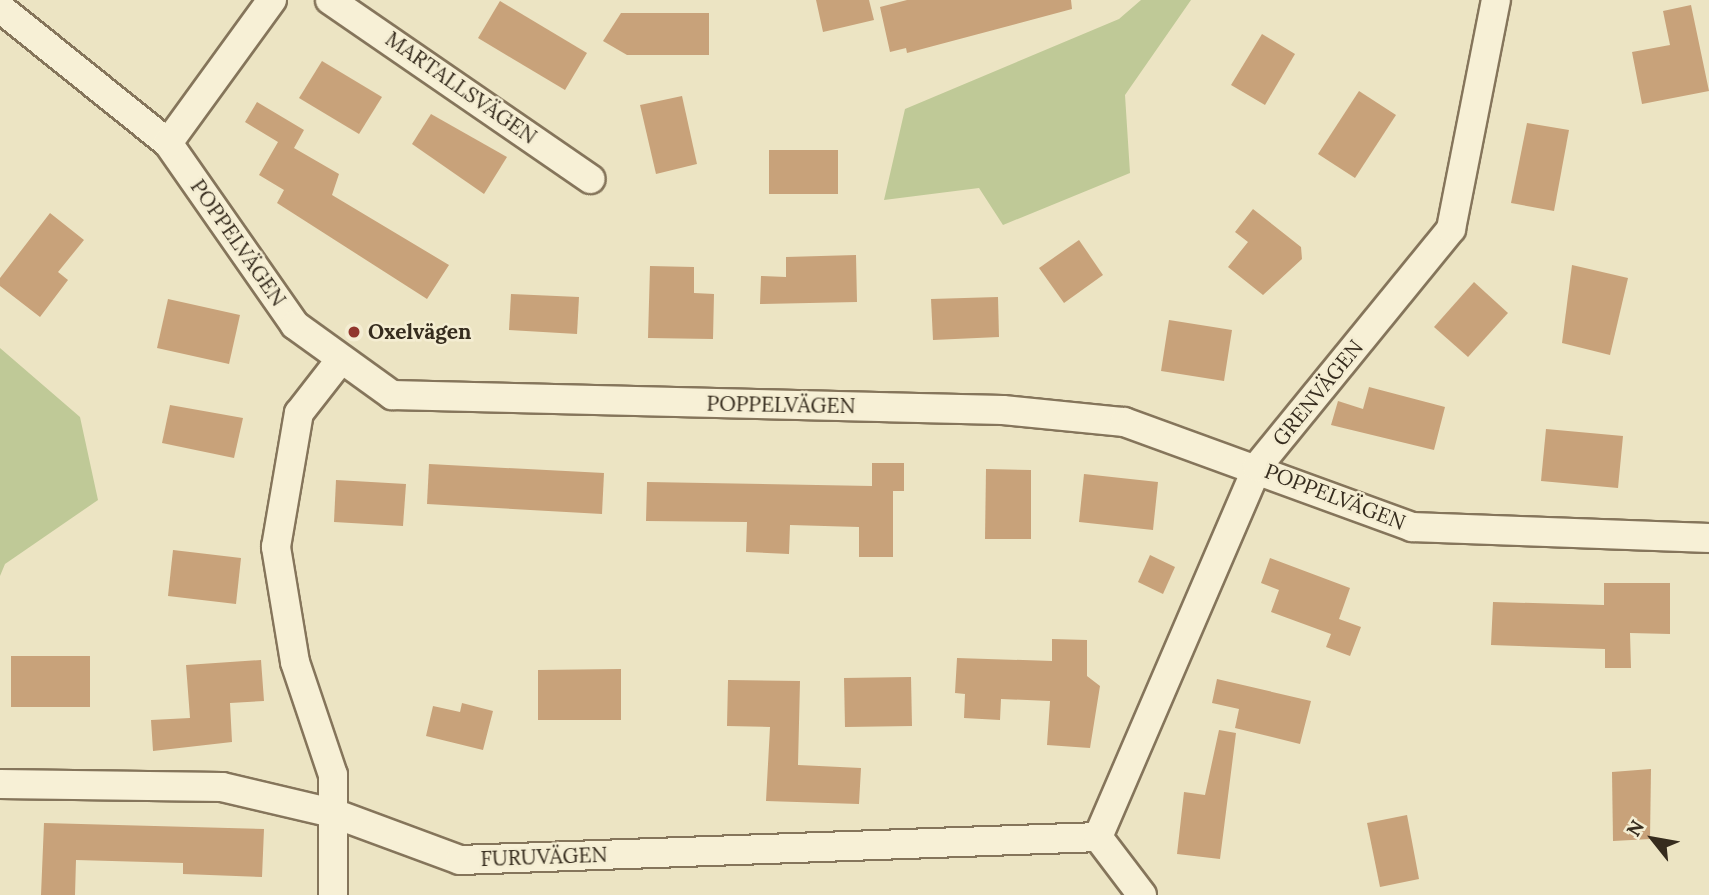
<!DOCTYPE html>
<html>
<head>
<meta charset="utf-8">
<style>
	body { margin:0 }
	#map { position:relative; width:1709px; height:895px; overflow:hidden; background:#ece4c3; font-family:Lora,serif }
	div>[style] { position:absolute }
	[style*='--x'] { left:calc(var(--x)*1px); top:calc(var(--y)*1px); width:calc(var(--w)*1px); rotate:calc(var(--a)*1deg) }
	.green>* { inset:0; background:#bfc997 }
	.building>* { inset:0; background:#c8a27a }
	.roads { filter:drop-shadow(2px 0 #85755b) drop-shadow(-2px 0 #85755b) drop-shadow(0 2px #85755b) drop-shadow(0 -2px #85755b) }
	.street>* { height:28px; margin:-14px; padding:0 14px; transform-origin:14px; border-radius:14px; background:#f7f0d6 }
	.dots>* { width:19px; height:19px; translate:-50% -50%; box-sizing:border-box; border:4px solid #f4edd2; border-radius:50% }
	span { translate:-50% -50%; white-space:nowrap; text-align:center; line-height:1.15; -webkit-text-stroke:5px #f4edd2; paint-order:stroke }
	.street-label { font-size:21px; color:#362c1e }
	.poi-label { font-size:21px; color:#362c1e; font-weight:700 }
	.left { translate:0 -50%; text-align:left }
	.north { position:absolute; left:1618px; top:804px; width:70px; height:70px; -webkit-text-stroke:5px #f4edd2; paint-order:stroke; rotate:301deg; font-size:19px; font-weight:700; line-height:28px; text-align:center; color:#362c1e }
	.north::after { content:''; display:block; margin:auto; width:24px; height:32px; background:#362c1e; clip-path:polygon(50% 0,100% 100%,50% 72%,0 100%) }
</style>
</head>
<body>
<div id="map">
	<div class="green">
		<div style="clip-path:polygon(1141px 0,1191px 0,1125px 95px,1130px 173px,1003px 225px,979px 188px,884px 200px,905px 109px,1119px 19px)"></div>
		<div style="clip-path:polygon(0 348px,80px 417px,98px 500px,5px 564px,0 576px)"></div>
	</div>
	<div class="building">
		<div style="clip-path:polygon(816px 0,869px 0,874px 20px,823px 32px)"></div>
		<div style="clip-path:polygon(907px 0,1071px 0,1072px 9px,907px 53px,906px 48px,890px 52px,880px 7px)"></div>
		<div style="clip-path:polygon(500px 1px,587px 53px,565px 90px,478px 38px)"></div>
		<div style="clip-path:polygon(1691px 5px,1709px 91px,1642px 104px,1632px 52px,1670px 45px,1663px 11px)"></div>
		<div style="clip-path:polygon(621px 13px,709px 13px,709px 55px,627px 55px,603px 41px)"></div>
		<div style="clip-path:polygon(1262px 34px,1295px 54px,1265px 105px,1231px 85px)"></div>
		<div style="clip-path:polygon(322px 61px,382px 97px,359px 134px,299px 98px)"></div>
		<div style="clip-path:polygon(1359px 91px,1396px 115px,1355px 178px,1318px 154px)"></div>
		<div style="clip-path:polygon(682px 96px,697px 164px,656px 174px,640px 105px)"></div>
		<div style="clip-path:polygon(257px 102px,304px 130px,294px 148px,339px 174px,332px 195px,449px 265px,427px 299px,277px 203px,284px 190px,259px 175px,278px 142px,245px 122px)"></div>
		<div style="clip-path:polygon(431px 114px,507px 157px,484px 194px,412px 144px)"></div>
		<div style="clip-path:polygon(1527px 123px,1569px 130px,1554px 211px,1511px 203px)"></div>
		<div style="clip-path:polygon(769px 150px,838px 150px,838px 194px,769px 194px)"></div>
		<div style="clip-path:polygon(1253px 209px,1301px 247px,1302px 259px,1263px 295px,1228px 267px,1248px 242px,1235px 232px)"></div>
		<div style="clip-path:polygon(50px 213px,84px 240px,58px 272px,68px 280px,40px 317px,0 286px,0 278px)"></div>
		<div style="clip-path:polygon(1079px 240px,1103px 275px,1064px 303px,1039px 268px)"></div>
		<div style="clip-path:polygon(856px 255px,857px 302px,760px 304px,761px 276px,786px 277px,786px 257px)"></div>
		<div style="clip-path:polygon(1572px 265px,1628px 278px,1610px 355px,1562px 343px)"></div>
		<div style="clip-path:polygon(650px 266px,694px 267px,694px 293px,714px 294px,713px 339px,648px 338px)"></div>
		<div style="clip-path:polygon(1474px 282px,1508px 313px,1468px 357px,1434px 327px)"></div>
		<div style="clip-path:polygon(511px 294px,579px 297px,577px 334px,509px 330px)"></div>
		<div style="clip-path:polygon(998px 297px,999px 337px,933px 340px,931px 299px)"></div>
		<div style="clip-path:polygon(168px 299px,240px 315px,229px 364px,157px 348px)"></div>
		<div style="clip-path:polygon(1169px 320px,1232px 330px,1224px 381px,1161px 371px)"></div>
		<div style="clip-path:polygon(1369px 387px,1445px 407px,1434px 450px,1331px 425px,1338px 401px,1363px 409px)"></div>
		<div style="clip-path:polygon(170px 405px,243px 418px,234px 458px,162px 443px)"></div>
		<div style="clip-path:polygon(1546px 429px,1623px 436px,1618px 488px,1541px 481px)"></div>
		<div style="clip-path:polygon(872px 463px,904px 463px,904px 491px,893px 491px,893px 557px,859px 557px,859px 527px,790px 525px,789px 554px,746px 552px,747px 522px,646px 521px,647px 482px,872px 486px)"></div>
		<div style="clip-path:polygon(429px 464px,604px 473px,602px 514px,427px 504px)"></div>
		<div style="clip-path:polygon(986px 469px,1031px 470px,1031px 539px,985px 539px)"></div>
		<div style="clip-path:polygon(1084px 474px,1158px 482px,1153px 530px,1079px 522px)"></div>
		<div style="clip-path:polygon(336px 480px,406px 484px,403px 526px,334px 522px)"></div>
		<div style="clip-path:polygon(173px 550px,241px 558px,236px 604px,168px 596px)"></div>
		<div style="clip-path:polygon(1150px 555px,1175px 567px,1163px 594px,1138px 582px)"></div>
		<div style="clip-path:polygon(1270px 558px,1350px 588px,1339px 619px,1361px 627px,1350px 656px,1326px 647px,1331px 634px,1271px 612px,1279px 590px,1261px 583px)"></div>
		<div style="clip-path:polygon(1604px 583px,1670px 583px,1670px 634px,1630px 633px,1631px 668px,1605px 668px,1605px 649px,1491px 645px,1493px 602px,1604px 605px)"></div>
		<div style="clip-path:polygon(1052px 639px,1087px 640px,1087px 676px,1100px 686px,1090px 748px,1047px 745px,1050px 701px,1001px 699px,1000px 720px,964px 718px,965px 694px,955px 693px,957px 658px,1052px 661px)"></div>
		<div style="clip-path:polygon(11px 656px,90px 656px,90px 707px,11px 707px)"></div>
		<div style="clip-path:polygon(261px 660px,264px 701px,230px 703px,232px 742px,153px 751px,151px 720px,190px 718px,186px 665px)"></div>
		<div style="clip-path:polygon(621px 669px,621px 720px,538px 720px,538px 670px)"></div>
		<div style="clip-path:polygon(911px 677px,912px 726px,845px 727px,844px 678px)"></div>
		<div style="clip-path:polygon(1217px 679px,1311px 701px,1300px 744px,1235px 728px,1239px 709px,1212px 703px)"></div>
		<div style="clip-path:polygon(728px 680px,800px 681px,798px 765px,861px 768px,859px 804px,766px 801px,770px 727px,727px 726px)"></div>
		<div style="clip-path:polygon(462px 703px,493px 711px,483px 750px,426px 736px,433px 706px,460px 712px)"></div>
		<div style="clip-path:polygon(1219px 730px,1236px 733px,1220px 859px,1177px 854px,1184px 792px,1205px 795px)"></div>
		<div style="clip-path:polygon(1651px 769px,1650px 839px,1613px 841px,1612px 772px)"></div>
		<div style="clip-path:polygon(1407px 815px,1419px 879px,1380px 887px,1367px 823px)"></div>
		<div style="clip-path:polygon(44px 823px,264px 829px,262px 877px,183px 874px,183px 863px,76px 860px,75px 895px,41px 895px)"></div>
	</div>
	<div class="roads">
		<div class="street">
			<div style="--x:330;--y:0;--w:316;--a:34.5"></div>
			<div style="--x:0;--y:8;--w:216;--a:38.8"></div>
			<div style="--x:168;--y:143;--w:222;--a:55.1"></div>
			<div style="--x:295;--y:325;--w:120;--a:35.8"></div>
			<div style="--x:392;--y:395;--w:611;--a:1.41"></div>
			<div style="--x:1003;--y:410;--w:122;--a:5.7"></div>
			<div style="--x:1124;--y:422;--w:307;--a:20"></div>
			<div style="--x:1412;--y:527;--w:297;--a:2.1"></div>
			<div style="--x:168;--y:143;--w:177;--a:-54"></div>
			<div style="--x:0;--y:784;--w:222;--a:0.8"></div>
			<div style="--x:222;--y:787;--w:114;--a:13.2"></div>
			<div style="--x:333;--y:813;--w:135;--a:20.3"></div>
			<div style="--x:460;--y:860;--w:638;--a:-2.06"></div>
			<div style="--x:333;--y:895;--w:120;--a:-90"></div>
			<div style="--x:333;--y:775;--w:119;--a:-108.6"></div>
			<div style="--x:295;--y:662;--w:117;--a:-99.4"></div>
			<div style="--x:276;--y:547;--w:136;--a:-80.3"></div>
			<div style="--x:299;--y:413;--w:68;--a:-52.1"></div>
			<div style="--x:1142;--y:895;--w:73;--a:-127.2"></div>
			<div style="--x:1098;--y:837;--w:403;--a:-66.7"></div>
			<div style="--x:1257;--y:467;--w:307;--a:-50.8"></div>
			<div style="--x:1451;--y:229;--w:233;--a:-78.9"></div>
		</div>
	</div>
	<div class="dots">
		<div style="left:354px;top:332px;background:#91362d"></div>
	</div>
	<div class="street-label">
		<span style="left:461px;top:88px;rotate:35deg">MARTALLSVÄGEN</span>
		<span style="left:238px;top:243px;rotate:55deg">POPPELVÄGEN</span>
		<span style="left:1318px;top:393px;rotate:-51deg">GRENVÄGEN</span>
		<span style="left:781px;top:405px;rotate:1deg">POPPELVÄGEN</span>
		<span style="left:1335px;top:497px;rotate:21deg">POPPELVÄGEN</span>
		<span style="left:544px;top:857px;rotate:-2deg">FURUVÄGEN</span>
	</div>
	<div class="poi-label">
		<span class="left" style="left:368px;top:332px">Oxelvägen</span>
	</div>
	<div class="north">N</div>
</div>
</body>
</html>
